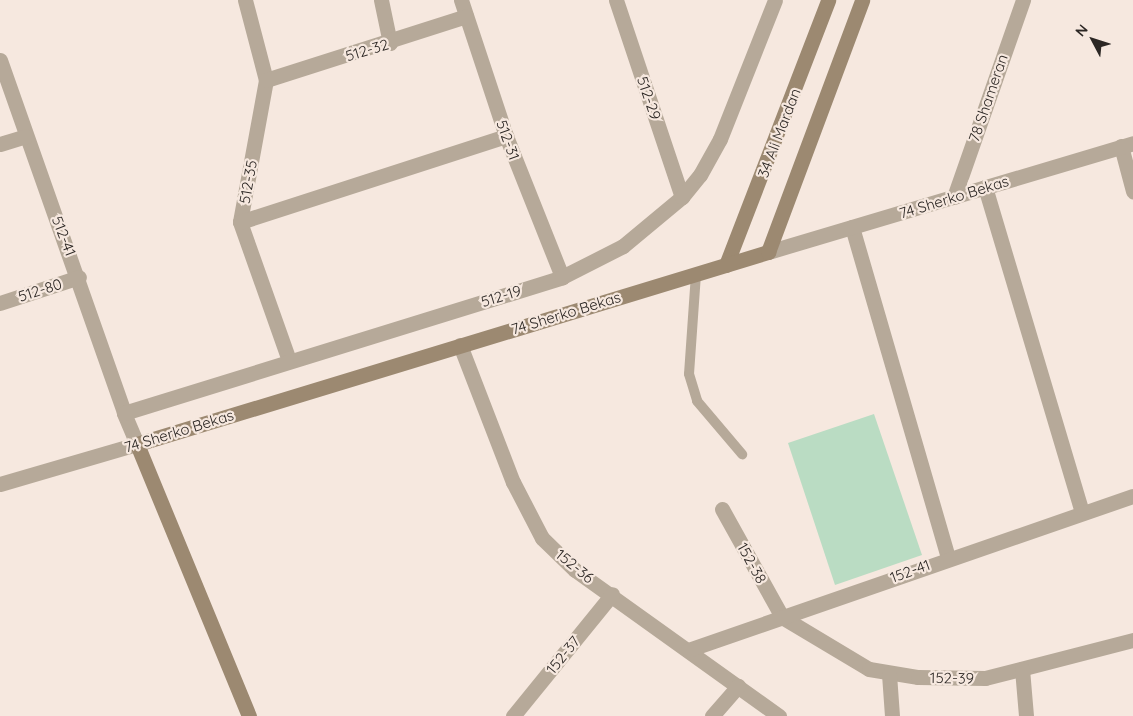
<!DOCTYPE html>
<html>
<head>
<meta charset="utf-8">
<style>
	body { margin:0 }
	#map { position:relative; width:1133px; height:716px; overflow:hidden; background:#f6e8df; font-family:Quicksand,sans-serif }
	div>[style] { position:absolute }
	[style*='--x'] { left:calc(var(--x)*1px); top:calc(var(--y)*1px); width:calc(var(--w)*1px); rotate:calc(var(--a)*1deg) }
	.green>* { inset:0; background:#badcc3 }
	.service>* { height:10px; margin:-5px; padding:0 5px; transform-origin:5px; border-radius:5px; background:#b6a999 }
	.minor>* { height:15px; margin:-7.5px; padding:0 7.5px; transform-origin:7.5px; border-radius:7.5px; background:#b6a999 }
	.tertiary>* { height:15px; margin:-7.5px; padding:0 7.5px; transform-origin:7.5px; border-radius:7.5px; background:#b6a999 }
	.secondary>* { height:15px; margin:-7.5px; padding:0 7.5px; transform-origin:7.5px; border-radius:7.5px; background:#9c8971 }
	span { translate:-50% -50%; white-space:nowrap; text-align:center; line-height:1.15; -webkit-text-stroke:4.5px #f6e8df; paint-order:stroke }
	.street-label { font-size:15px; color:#2c2724 }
	.north { position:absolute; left:1068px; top:15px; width:50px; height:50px; -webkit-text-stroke:4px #f6e8df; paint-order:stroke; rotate:310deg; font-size:14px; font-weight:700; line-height:20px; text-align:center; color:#2c2724 }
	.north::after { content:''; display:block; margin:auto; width:18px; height:22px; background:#2c2724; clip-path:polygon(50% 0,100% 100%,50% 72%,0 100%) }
</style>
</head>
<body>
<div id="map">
	<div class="green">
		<div style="clip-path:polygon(874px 414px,922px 555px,835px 585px,788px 443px)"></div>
	</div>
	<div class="service">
		<div style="--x:696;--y:274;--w:100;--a:94"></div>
		<div style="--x:689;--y:374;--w:28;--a:73"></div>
		<div style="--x:697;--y:401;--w:70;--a:49.7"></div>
	</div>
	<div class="minor">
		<div style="--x:245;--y:0;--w:83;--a:75.3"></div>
		<div style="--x:266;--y:80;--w:144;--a:100.4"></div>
		<div style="--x:240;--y:222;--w:146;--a:70.5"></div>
		<div style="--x:381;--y:0;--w:44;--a:78.2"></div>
		<div style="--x:461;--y:0;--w:143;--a:71.7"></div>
		<div style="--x:506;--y:136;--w:152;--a:68.3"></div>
		<div style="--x:616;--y:0;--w:208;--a:71.5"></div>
		<div style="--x:0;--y:60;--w:374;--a:70.6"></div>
		<div style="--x:266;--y:80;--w:210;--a:-17.7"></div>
		<div style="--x:0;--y:144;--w:27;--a:-17"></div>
		<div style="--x:1121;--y:146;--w:47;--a:75.1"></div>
		<div style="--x:985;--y:187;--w:340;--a:73.4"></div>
		<div style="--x:240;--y:222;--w:280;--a:-17.9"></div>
		<div style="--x:852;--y:227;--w:345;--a:73.8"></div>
		<div style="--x:0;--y:303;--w:83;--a:-18.2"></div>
		<div style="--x:460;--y:345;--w:147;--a:68.9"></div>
		<div style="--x:513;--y:482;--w:63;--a:62.6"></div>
		<div style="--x:542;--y:538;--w:46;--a:44.1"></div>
		<div style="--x:575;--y:570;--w:251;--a:35.6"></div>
		<div style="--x:137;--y:444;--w:34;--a:-113"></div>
		<div style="--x:124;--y:413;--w:459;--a:-17.2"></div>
		<div style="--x:562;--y:277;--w:68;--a:-26.9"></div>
		<div style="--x:623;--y:246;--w:77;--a:-39.7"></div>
		<div style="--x:682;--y:197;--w:28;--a:-51"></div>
		<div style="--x:700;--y:175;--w:41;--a:-60.9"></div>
		<div style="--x:720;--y:139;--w:149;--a:-68.4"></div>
		<div style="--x:722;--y:509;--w:124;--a:60.9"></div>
		<div style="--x:782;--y:617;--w:101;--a:30.9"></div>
		<div style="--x:869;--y:669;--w:50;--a:9.3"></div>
		<div style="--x:918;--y:677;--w:67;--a:0.9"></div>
		<div style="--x:985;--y:678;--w:153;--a:-14.4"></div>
		<div style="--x:688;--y:650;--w:471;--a:-19.1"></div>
		<div style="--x:1022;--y:669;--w:47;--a:85.1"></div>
		<div style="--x:889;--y:674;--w:42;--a:85.9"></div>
		<div style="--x:513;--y:716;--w:157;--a:-50.9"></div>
		<div style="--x:712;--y:716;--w:40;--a:-49"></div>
	</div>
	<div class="tertiary">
		<div style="--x:954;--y:197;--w:209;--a:-70.7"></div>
		<div style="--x:768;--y:252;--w:381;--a:-16.6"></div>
		<div style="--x:0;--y:484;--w:143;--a:-16.3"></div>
	</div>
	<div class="secondary">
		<div style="--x:726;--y:265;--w:284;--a:-68.9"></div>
		<div style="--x:249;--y:716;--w:294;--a:-112.4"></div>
		<div style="--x:137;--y:444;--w:660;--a:-16.92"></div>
		<div style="--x:768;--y:252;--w:269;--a:-69.5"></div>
	</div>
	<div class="street-label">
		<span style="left:367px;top:50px;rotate:-17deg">512-32</span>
		<span style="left:649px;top:98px;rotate:71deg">512-29</span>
		<span style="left:988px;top:98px;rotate:-71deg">78 Shameran</span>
		<span style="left:779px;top:133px;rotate:-69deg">34 Ali Mardan</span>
		<span style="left:508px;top:140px;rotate:70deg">512-31</span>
		<span style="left:248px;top:182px;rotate:-80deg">512-35</span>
		<span style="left:954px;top:197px;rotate:-17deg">74 Sherko Bekas</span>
		<span style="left:64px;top:236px;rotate:69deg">512-41</span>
		<span style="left:40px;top:290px;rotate:-18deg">512-80</span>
		<span style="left:501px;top:296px;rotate:-17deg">512-19</span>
		<span style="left:566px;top:313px;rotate:-17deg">74 Sherko Bekas</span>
		<span style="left:179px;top:431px;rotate:-17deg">74 Sherko Bekas</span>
		<span style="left:752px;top:563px;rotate:61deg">152-38</span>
		<span style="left:575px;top:566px;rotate:39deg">152-36</span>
		<span style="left:910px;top:571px;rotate:-20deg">152-41</span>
		<span style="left:563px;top:655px;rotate:-51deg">152-37</span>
		<span style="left:952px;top:678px;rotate:1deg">152-39</span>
	</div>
	<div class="north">N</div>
</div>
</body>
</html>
